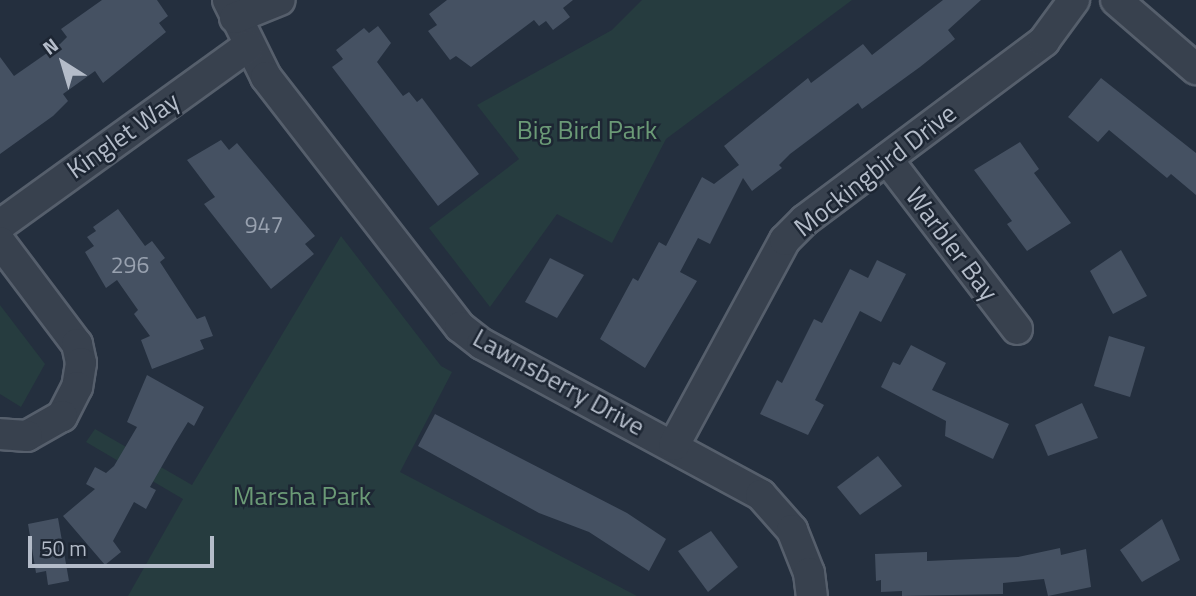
<!DOCTYPE html>
<html>
<head>
<meta charset="utf-8">
<style>
	body { margin:0 }
	#map { position:relative; width:1196px; height:596px; overflow:hidden; background:#242f3e; font-family:"Titillium Web",sans-serif }
	div>[style] { position:absolute }
	[style*='--x'] { left:calc(var(--x)*1px); top:calc(var(--y)*1px); width:calc(var(--w)*1px); rotate:calc(var(--a)*1deg) }
	.green>* { inset:0; background:#263c3f }
	.building>* { inset:0; background:#455162 }
	.roads { filter:drop-shadow(2px 0 #565f6c) drop-shadow(-2px 0 #565f6c) drop-shadow(0 2px #565f6c) drop-shadow(0 -2px #565f6c) }
	.street>* { height:30px; margin:-15px; padding:0 15px; transform-origin:15px; border-radius:15px; background:#38414e }
	span { translate:-50% -50%; white-space:nowrap; text-align:center; line-height:1.15; -webkit-text-stroke:5px #1d2633; paint-order:stroke }
	.number-label { font-size:23px; color:#98a1af }
	.number-label span { -webkit-text-stroke-width:0 }
	.park-label { font-size:26px; color:#6b9a76 }
	.street-label { font-size:26px; color:#b4bcc9 }
	.north { position:absolute; left:28px; top:28px; width:70px; height:70px; -webkit-text-stroke:5px #1d2633; paint-order:stroke; rotate:323deg; font-size:19px; font-weight:700; line-height:28px; text-align:center; color:#b4bcc9 }
	.north::after { content:''; display:block; margin:auto; width:24px; height:32px; background:#b4bcc9; clip-path:polygon(50% 0,100% 100%,50% 72%,0 100%) }
	.scale { position:absolute; left:28px; top:536px; width:186px; height:32px; box-sizing:border-box; border:4px solid #b4bcc9; border-top:0; padding-left:9px; font-size:21px; line-height:24px; white-space:nowrap; color:#b4bcc9; -webkit-text-stroke:5px #1d2633; paint-order:stroke }
</style>
</head>
<body>
<div id="map">
	<div class="green">
		<div style="clip-path:polygon(642px 0,852px 0,666px 139px,612px 243px,557px 214px,490px 307px,429px 228px,519px 159px,477px 105px,612px 30px)"></div>
		<div style="clip-path:polygon(341px 236px,441px 366px,452px 372px,400px 472px,637px 596px,128px 596px,183px 499px,86px 442px,95px 429px,192px 485px)"></div>
		<div style="clip-path:polygon(0 305px,45px 364px,21px 407px,0 394px)"></div>
	</div>
	<div class="building">
		<div style="clip-path:polygon(102px 0,157px 0,168px 16px,159px 23px,166px 32px,103px 83px,95px 71px,63px 94px,68px 101px,53px 116px,0 154px,0 57px,14px 76px,60px 44px,67px 37px,61px 29px)"></div>
		<div style="clip-path:polygon(447px 0,573px 0,563px 8px,570px 17px,553px 30px,546px 21px,539px 26px,534px 20px,471px 67px,456px 56px,450px 60px,428px 31px,437px 25px,429px 14px)"></div>
		<div style="clip-path:polygon(943px 0,981px 0,948px 30px,955px 39px,920px 67px,862px 109px,858px 103px,790px 154px,779px 165px,782px 168px,752px 191px,743px 178px,710px 244px,698px 238px,680px 272px,697px 281px,645px 368px,600px 339px,633px 278px,638px 281px,659px 242px,666px 246px,702px 177px,714px 184px,739px 165px,724px 146px,808px 78px,811px 83px,863px 44px,872px 55px)"></div>
		<div style="clip-path:polygon(378px 26px,391px 43px,377px 62px,403px 96px,409px 92px,417px 102px,422px 98px,479px 174px,438px 206px,332px 67px,343px 59px,336px 50px,364px 28px,369px 33px)"></div>
		<div style="clip-path:polygon(1101px 78px,1196px 153px,1196px 195px,1171px 174px,1167px 178px,1109px 130px,1098px 142px,1068px 117px)"></div>
		<div style="clip-path:polygon(221px 140px,229px 150px,237px 143px,315px 236px,305px 244px,314px 254px,271px 289px,204px 204px,215px 197px,187px 160px)"></div>
		<div style="clip-path:polygon(1020px 142px,1039px 169px,1034px 173px,1071px 223px,1027px 251px,1007px 224px,1012px 221px,974px 170px)"></div>
		<div style="clip-path:polygon(118px 209px,145px 246px,152px 241px,165px 258px,160px 262px,197px 319px,205px 316px,213px 336px,200px 340px,204px 349px,152px 369px,141px 340px,150px 336px,134px 314px,138px 310px,117px 280px,106px 288px,85px 252px,94px 246px,87px 237px,96px 231px,93px 227px)"></div>
		<div style="clip-path:polygon(1121px 250px,1147px 296px,1113px 314px,1090px 271px)"></div>
		<div style="clip-path:polygon(550px 258px,584px 275px,557px 318px,525px 302px)"></div>
		<div style="clip-path:polygon(877px 260px,906px 274px,881px 322px,860px 311px,815px 400px,824px 405px,808px 435px,760px 414px,777px 380px,782px 383px,814px 319px,822px 323px,850px 269px,868px 278px)"></div>
		<div style="clip-path:polygon(1109px 336px,1145px 347px,1130px 397px,1094px 386px)"></div>
		<div style="clip-path:polygon(911px 345px,946px 363px,932px 390px,1009px 424px,993px 459px,945px 436px,946px 421px,881px 387px,893px 362px,900px 365px)"></div>
		<div style="clip-path:polygon(147px 375px,204px 407px,194px 426px,188px 422px,174px 445px,150px 487px,156px 490px,146px 509px,134px 502px,113px 541px,121px 552px,105px 565px,63px 516px,95px 489px,86px 484px,95px 467px,106px 473px,114px 466px,137px 427px,127px 422px)"></div>
		<div style="clip-path:polygon(1082px 403px,1098px 438px,1048px 456px,1035px 425px)"></div>
		<div style="clip-path:polygon(435px 414px,627px 513px,666px 539px,649px 571px,589px 532px,539px 513px,418px 446px)"></div>
		<div style="clip-path:polygon(878px 456px,902px 486px,860px 515px,837px 487px)"></div>
		<div style="clip-path:polygon(58px 518px,69px 581px,48px 585px,46px 571px,36px 573px,28px 524px)"></div>
		<div style="clip-path:polygon(1162px 519px,1180px 560px,1142px 582px,1120px 550px)"></div>
		<div style="clip-path:polygon(711px 531px,738px 567px,708px 592px,678px 551px)"></div>
		<div style="clip-path:polygon(1060px 548px,1061px 555px,1086px 549px,1091px 587px,1048px 596px,1044px 579px,1003px 583px,1003px 594px,902px 596px,902px 591px,881px 592px,881px 580px,876px 581px,875px 554px,927px 552px,927px 561px,1018px 557px)"></div>
	</div>
	<div class="roads">
		<div class="street">
			<div style="--x:228;--y:0;--w:86;--a:63.7"></div>
			<div style="--x:266;--y:77;--w:316;--a:52.2"></div>
			<div style="--x:460;--y:327;--w:28;--a:38"></div>
			<div style="--x:482;--y:344;--w:317;--a:28.4"></div>
			<div style="--x:761;--y:495;--w:47;--a:48.5"></div>
			<div style="--x:792;--y:530;--w:46;--a:68.4"></div>
			<div style="--x:809;--y:573;--w:23;--a:83"></div>
			<div style="--x:1116;--y:0;--w:106;--a:40.8"></div>
			<div style="--x:235;--y:18;--w:48;--a:-21.8"></div>
			<div style="--x:887;--y:159;--w:214;--a:52.6"></div>
			<div style="--x:0;--y:225;--w:306;--a:-35.8"></div>
			<div style="--x:0;--y:242;--w:128;--a:53"></div>
			<div style="--x:77;--y:344;--w:19;--a:78"></div>
			<div style="--x:81;--y:363;--w:24;--a:99"></div>
			<div style="--x:77;--y:387;--w:33;--a:117"></div>
			<div style="--x:62;--y:416;--w:40;--a:150.3"></div>
			<div style="--x:27;--y:436;--w:27;--a:-176"></div>
			<div style="--x:674;--y:445;--w:233;--a:-61.6"></div>
			<div style="--x:785;--y:240;--w:28;--a:-45"></div>
			<div style="--x:805;--y:220;--w:299;--a:-36.8"></div>
			<div style="--x:1044;--y:41;--w:51;--a:-53.8"></div>
		</div>
	</div>
	<div class="number-label">
		<span style="left:264px;top:225px">947</span>
		<span style="left:130px;top:265px">296</span>
	</div>
	<div class="park-label">
		<span style="left:587px;top:130px">Big Bird Park</span>
		<span style="left:302px;top:496px">Marsha Park</span>
	</div>
	<div class="street-label">
		<span style="left:123px;top:135px;rotate:-35deg">Kinglet Way</span>
		<span style="left:875px;top:170px;rotate:-38deg">Mockingbird Drive</span>
		<span style="left:952px;top:244px;rotate:53deg">Warbler Bay</span>
		<span style="left:559px;top:382px;rotate:29deg">Lawnsberry Drive</span>
	</div>
	<div class="north">N</div>
	<div class="scale">50 m</div>
</div>
</body>
</html>
